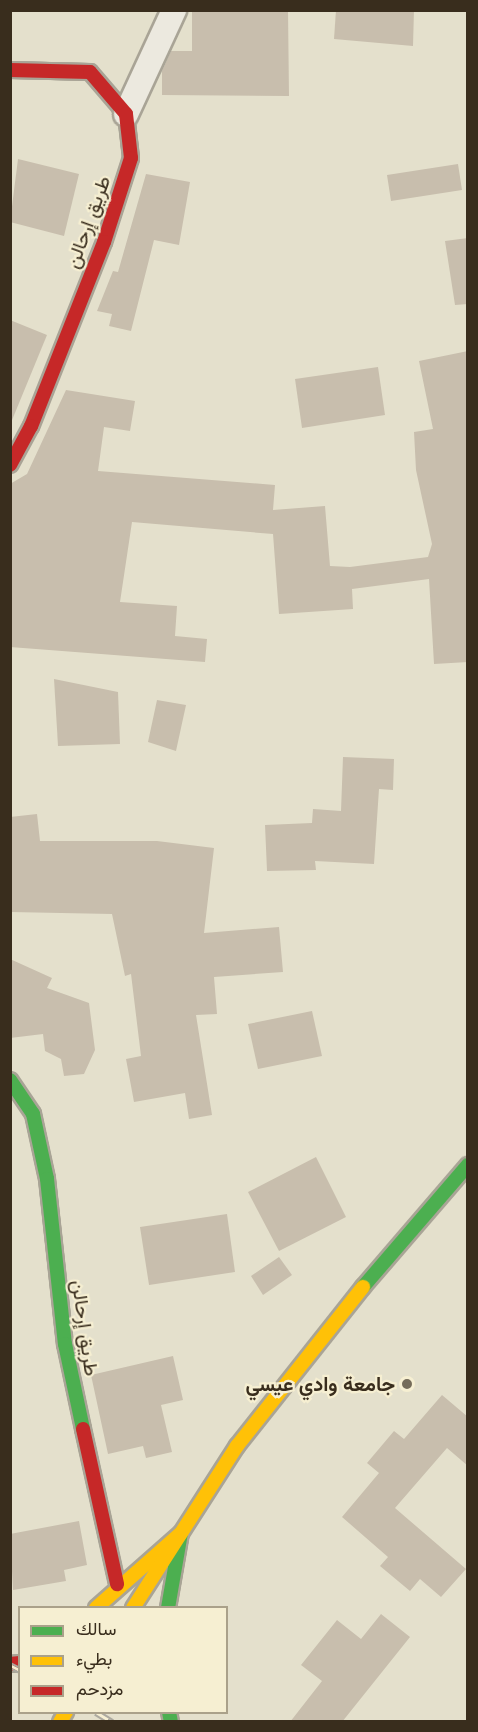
<!DOCTYPE html>
<html>
<head>
<meta charset="utf-8">
<style>
	body { margin:0 }
	#map { position:relative; width:478px; height:1732px; overflow:hidden; background:#e4e0cc; font-family:"Libre Baskerville",Vazirmatn,serif }
	div>[style] { position:absolute }
	[style*='--x'] { left:calc(var(--x)*1px); top:calc(var(--y)*1px); width:calc(var(--w)*1px); rotate:calc(var(--a)*1deg) }
	.building>* { inset:0; background:#c8bead }
	.roads { filter:drop-shadow(2px 0 #a9a496) drop-shadow(-2px 0 #a9a496) drop-shadow(0 2px #a9a496) drop-shadow(0 -2px #a9a496) }
	.street>* { height:24px; margin:-12px; padding:0 12px; transform-origin:12px; border-radius:12px; background:#ece9df }
	.fast>* { height:14px; margin:-7px; padding:0 7px; transform-origin:7px; border-radius:7px; background:#4caf50 }
	.slow>* { height:14px; margin:-7px; padding:0 7px; transform-origin:7px; border-radius:7px; background:#ffc107 }
	.jam>* { height:14px; margin:-7px; padding:0 7px; transform-origin:7px; border-radius:7px; background:#c62828 }
	.rail>* { height:7px; margin-top:-3.5px; transform-origin:0; background:repeating-linear-gradient(90deg,#f6efd2 0 14px,#aca99f 0 28px); box-sizing:border-box; border-block:2px solid #aca99f }
	.dots>* { width:16px; height:16px; translate:-50% -50%; box-sizing:border-box; border:3px solid #f6efd2; border-radius:50% }
	span { translate:-50% -50%; white-space:nowrap; text-align:center; line-height:1.15; -webkit-text-stroke:4.5px #f6efd2; paint-order:stroke }
	.street-label { font-size:20px; color:#392d1d }
	.poi-label { font-size:20px; color:#392d1d; font-weight:700 }
	.right { translate:-100% -50%; text-align:right }
	.frame { position:absolute; inset:0; border:12px solid #392d1d; pointer-events:none }
	.legend { position:absolute; left:18px; top:1606px; width:210px; height:108px; box-sizing:border-box; background:#f6efd2; border:2px solid #aaa18a; margin:0; padding:8px 10px; list-style:none; font-size:18px; color:#392d1d }
	.legend li { display:flex; align-items:center; gap:12px; height:30px }
	.legend b { width:30px; border:2px solid #aaa18a }
</style>
</head>
<body>
<div id="map">
	<div class="building">
		<div style="clip-path:polygon(192px 10px,288px 10px,289px 96px,162px 95px,162px 71px,171px 51px,192px 51px)"></div>
		<div style="clip-path:polygon(336px 10px,414px 10px,413px 46px,334px 39px)"></div>
		<div style="clip-path:polygon(18px 159px,79px 174px,64px 236px,10px 222px)"></div>
		<div style="clip-path:polygon(458px 164px,462px 190px,391px 201px,387px 175px)"></div>
		<div style="clip-path:polygon(146px 174px,190px 182px,179px 245px,154px 240px,131px 331px,109px 326px,112px 314px,97px 311px,113px 271px,118px 272px)"></div>
		<div style="clip-path:polygon(468px 238px,468px 304px,455px 305px,445px 241px)"></div>
		<div style="clip-path:polygon(10px 320px,47px 335px,10px 425px)"></div>
		<div style="clip-path:polygon(468px 351px,468px 662px,434px 664px,429px 579px,352px 589px,353px 609px,279px 614px,273px 534px,132px 522px,120px 602px,177px 606px,175px 636px,207px 639px,205px 662px,10px 647px,10px 484px,27px 474px,66px 390px,135px 401px,130px 431px,104px 427px,98px 471px,275px 485px,273px 510px,325px 506px,330px 566px,350px 567px,428px 557px,432px 544px,416px 470px,414px 432px,433px 429px,419px 361px)"></div>
		<div style="clip-path:polygon(378px 367px,385px 415px,302px 428px,295px 379px)"></div>
		<div style="clip-path:polygon(54px 679px,118px 692px,120px 744px,58px 746px)"></div>
		<div style="clip-path:polygon(157px 700px,186px 705px,176px 751px,148px 742px)"></div>
		<div style="clip-path:polygon(343px 757px,394px 759px,393px 790px,379px 789px,374px 864px,315px 861px,316px 870px,267px 871px,265px 825px,312px 823px,313px 809px,341px 811px)"></div>
		<div style="clip-path:polygon(37px 814px,40px 841px,157px 841px,214px 848px,204px 933px,279px 927px,283px 972px,214px 977px,217px 1014px,196px 1015px,212px 1115px,189px 1119px,185px 1093px,134px 1102px,126px 1059px,141px 1056px,131px 974px,125px 976px,112px 914px,10px 912px,10px 817px)"></div>
		<div style="clip-path:polygon(10px 959px,52px 978px,47px 988px,89px 1003px,95px 1050px,84px 1074px,64px 1076px,61px 1059px,45px 1051px,43px 1034px,10px 1038px)"></div>
		<div style="clip-path:polygon(312px 1011px,322px 1056px,258px 1069px,248px 1024px)"></div>
		<div style="clip-path:polygon(316px 1157px,346px 1217px,279px 1251px,248px 1192px)"></div>
		<div style="clip-path:polygon(227px 1214px,235px 1272px,149px 1285px,140px 1227px)"></div>
		<div style="clip-path:polygon(279px 1257px,292px 1275px,263px 1295px,251px 1276px)"></div>
		<div style="clip-path:polygon(173px 1356px,183px 1400px,161px 1405px,172px 1452px,146px 1458px,143px 1446px,108px 1454px,91px 1375px)"></div>
		<div style="clip-path:polygon(442px 1395px,468px 1417px,468px 1466px,447px 1448px,395px 1508px,466px 1569px,441px 1597px,420px 1579px,410px 1591px,380px 1566px,388px 1557px,342px 1517px,379px 1473px,367px 1463px,394px 1431px,404px 1439px)"></div>
		<div style="clip-path:polygon(79px 1521px,87px 1565px,64px 1570px,66px 1581px,13px 1590px,10px 1534px)"></div>
		<div style="clip-path:polygon(381px 1614px,410px 1637px,342px 1722px,290px 1722px,322px 1681px,301px 1665px,337px 1620px,361px 1639px)"></div>
	</div>
	<div class="roads">
		<div class="street">
			<div style="--x:126;--y:114;--w:115;--a:-65.2"></div>
		</div>
		<div class="fast">
			<div style="--x:10;--y:1080;--w:41;--a:55.9"></div>
			<div style="--x:33;--y:1114;--w:66;--a:77.8"></div>
			<div style="--x:47;--y:1179;--w:166;--a:83.8"></div>
			<div style="--x:65;--y:1344;--w:87;--a:78"></div>
			<div style="--x:363;--y:1287;--w:161;--a:-49.3"></div>
			<div style="--x:168;--y:1608;--w:76;--a:-80.2"></div>
			<div style="--x:169;--y:1712;--w:10;--a:79"></div>
		</div>
		<div class="slow">
			<div style="--x:96;--y:1608;--w:113;--a:-41.4"></div>
			<div style="--x:133;--y:1608;--w:193;--a:-57.3"></div>
			<div style="--x:237;--y:1446;--w:203;--a:-51.6"></div>
			<div style="--x:60;--y:1722;--w:12;--a:-59"></div>
		</div>
		<div class="jam">
			<div style="--x:10;--y:70;--w:80;--a:1.4"></div>
			<div style="--x:90;--y:72;--w:55;--a:49.4"></div>
			<div style="--x:126;--y:114;--w:44;--a:83.5"></div>
			<div style="--x:131;--y:158;--w:88;--a:107.8"></div>
			<div style="--x:104;--y:242;--w:198;--a:111.6"></div>
			<div style="--x:31;--y:426;--w:44;--a:118.3"></div>
			<div style="--x:83;--y:1429;--w:159;--a:77.6"></div>
			<div style="--x:10;--y:1664;--w:10;--a:-6"></div>
		</div>
	</div>
	<div class="rail">
		<div style="--x:10;--y:1665;--w:11;--a:27"></div>
		<div style="--x:96;--y:1712;--w:19;--a:32"></div>
	</div>
	<div class="dots">
		<div style="left:407px;top:1384px;background:#756c5a"></div>
	</div>
	<div class="street-label">
		<span style="left:88px;top:222px;rotate:-70deg">طريق إرحالن</span>
		<span style="left:85px;top:1328px;rotate:82deg">طريق إرحالن</span>
	</div>
	<div class="poi-label">
		<span class="right" style="left:395px;top:1384px">جامعة وادي عيسي</span>
	</div>
	<div class="frame"></div>
	<ul class="legend">
	<li><b style="height:8px;background:#4caf50"></b>سالك</li>
	<li><b style="height:8px;background:#ffc107"></b>بطيء</li>
	<li><b style="height:8px;background:#c62828"></b>مزدحم</li>
	</ul>
</div>
</body>
</html>
